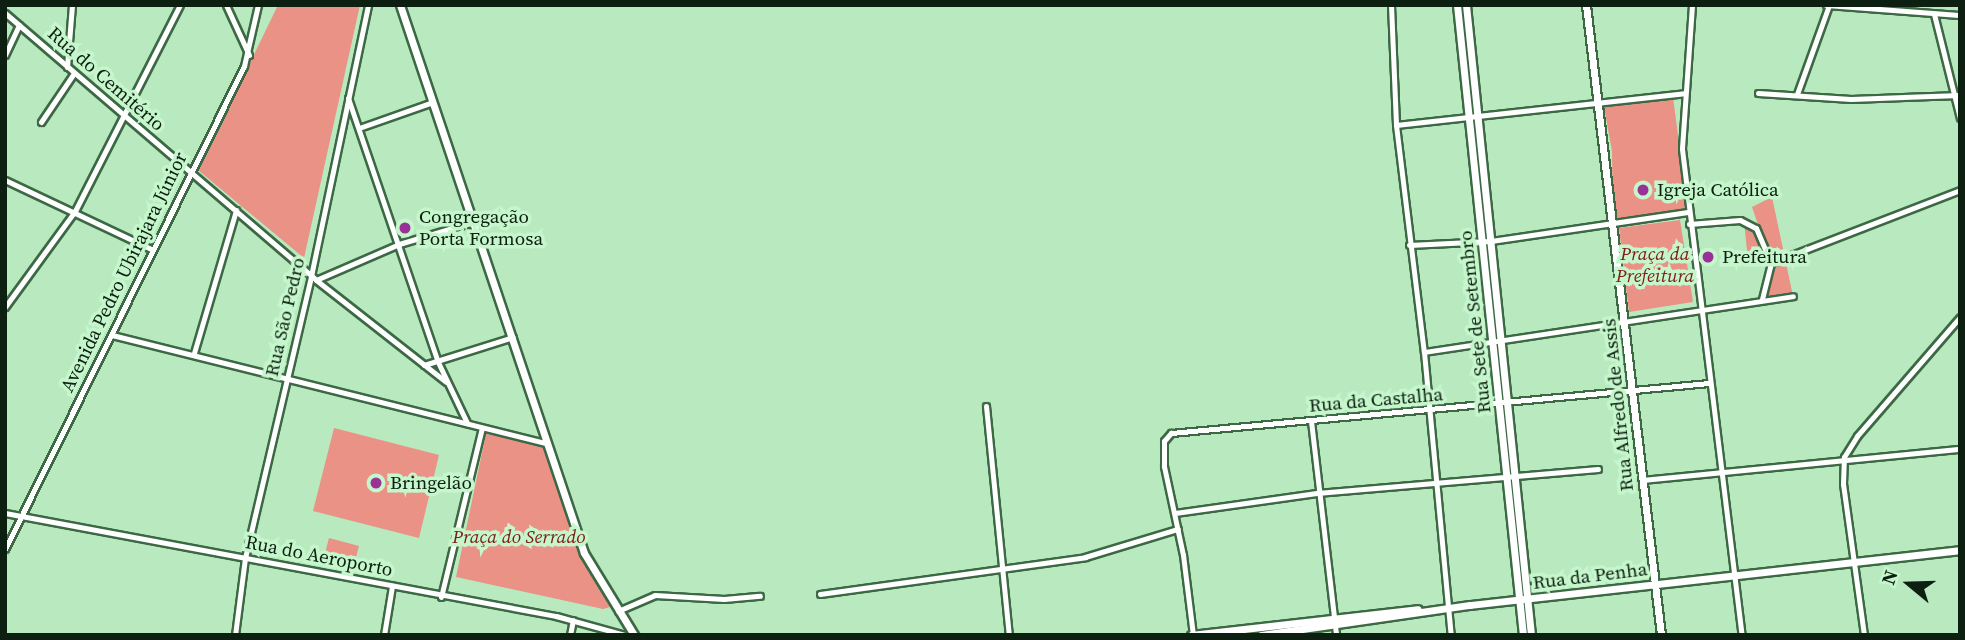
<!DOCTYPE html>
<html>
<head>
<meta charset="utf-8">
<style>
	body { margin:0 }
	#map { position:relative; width:1965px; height:640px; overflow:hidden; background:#b8e9bf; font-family:"Source Serif 4",serif }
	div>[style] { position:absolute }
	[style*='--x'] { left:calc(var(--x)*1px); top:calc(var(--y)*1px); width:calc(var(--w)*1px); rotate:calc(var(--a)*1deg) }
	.green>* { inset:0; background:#e99285 }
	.roads { filter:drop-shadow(2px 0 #3c6844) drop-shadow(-2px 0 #3c6844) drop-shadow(0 2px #3c6844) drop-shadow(0 -2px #3c6844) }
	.minor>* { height:5px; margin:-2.5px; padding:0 2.5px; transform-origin:2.5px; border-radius:2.5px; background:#fff }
	.tertiary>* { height:7px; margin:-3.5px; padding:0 3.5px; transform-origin:3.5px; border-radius:3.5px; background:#fff }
	.dots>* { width:19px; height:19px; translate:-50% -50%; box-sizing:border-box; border:4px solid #c5f6cc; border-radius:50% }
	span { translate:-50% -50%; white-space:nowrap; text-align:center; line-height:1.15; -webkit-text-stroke:7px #c5f6cc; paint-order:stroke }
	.street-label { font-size:19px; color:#0d1f10 }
	.poi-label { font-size:19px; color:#0d1f10 }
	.left { translate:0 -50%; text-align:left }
	.park-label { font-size:19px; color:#7d1d16; font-style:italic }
	.frame { position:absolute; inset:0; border:7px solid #0d1f10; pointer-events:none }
	.north { position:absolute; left:1874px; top:549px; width:70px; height:70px; -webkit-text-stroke:5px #c5f6cc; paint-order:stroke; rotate:289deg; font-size:19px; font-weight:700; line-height:28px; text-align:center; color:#0d1f10 }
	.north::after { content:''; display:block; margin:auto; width:24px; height:32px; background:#0d1f10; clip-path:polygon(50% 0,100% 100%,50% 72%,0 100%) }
</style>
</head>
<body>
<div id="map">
	<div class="green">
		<div style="clip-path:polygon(278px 5px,360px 5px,304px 258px,198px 170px)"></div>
		<div style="clip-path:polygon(1673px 97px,1688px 212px,1613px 226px,1612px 151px,1604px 107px)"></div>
		<div style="clip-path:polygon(1772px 197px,1793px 296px,1762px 300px,1771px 263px,1748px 260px,1744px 221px,1756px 228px,1766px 248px,1752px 207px)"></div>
		<div style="clip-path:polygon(1680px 220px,1693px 302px,1629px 312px,1619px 228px)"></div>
		<div style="clip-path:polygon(334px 428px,439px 455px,419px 538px,313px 511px)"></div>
		<div style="clip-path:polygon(486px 434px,543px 444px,577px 546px,610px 607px,603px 609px,456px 577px)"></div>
		<div style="clip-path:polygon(329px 538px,359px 546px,355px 561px,325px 553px)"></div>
	</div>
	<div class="roads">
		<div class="minor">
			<div style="--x:226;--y:5;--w:55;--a:65.3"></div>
			<div style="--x:1391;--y:5;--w:120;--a:87.6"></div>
			<div style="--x:1396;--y:125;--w:229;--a:83"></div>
			<div style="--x:1424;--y:352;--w:284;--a:84.6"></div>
			<div style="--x:1692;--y:5;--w:144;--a:94"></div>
			<div style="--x:1682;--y:149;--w:490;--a:83"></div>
			<div style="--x:1826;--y:5;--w:134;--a:4.3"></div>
			<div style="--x:5;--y:13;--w:410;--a:40.6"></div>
			<div style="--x:316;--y:280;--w:165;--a:38.1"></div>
			<div style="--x:1934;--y:14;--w:107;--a:76"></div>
			<div style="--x:5;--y:55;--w:33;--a:-65"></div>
			<div style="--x:67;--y:67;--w:62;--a:-85.4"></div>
			<div style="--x:1758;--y:93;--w:93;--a:3.7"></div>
			<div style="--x:1851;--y:99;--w:109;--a:-2.1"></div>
			<div style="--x:1797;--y:94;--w:95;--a:-70.2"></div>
			<div style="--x:348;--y:98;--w:277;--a:71.2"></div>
			<div style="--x:437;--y:360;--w:70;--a:64.5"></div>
			<div style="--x:41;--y:122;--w:59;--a:-56"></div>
			<div style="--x:1396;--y:125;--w:290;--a:-6.3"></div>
			<div style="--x:359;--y:128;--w:78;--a:-19.4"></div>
			<div style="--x:5;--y:180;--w:161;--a:25.3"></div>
			<div style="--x:1689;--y:224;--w:51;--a:-4.5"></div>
			<div style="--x:1740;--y:220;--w:18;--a:27"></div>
			<div style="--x:1756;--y:228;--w:38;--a:67"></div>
			<div style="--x:1771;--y:263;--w:38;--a:104"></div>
			<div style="--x:1409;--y:245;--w:82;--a:-2.8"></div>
			<div style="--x:1491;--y:241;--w:199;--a:-8.4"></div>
			<div style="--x:1771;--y:263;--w:203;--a:-21.1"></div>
			<div style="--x:316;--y:280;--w:90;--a:-23.4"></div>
			<div style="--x:399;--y:244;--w:77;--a:-16.6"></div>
			<div style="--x:5;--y:307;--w:119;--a:-53.9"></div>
			<div style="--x:75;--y:211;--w:231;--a:-63"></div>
			<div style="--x:112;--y:335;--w:447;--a:14"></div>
			<div style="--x:1424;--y:352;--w:373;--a:-8.6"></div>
			<div style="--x:194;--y:353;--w:149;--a:-73.6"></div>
			<div style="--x:424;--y:365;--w:93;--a:-17.5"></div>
			<div style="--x:986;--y:406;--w:230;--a:84.3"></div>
			<div style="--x:1311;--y:421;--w:215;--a:83.3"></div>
			<div style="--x:1642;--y:480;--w:320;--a:-5.6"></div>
			<div style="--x:5;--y:513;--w:561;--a:10.59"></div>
			<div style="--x:556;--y:616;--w:72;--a:15.4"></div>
			<div style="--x:1175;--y:513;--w:143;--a:-8"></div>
			<div style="--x:1317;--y:493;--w:282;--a:-4.9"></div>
			<div style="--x:5;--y:549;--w:539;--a:-63.67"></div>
			<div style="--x:244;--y:66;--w:63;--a:-77.1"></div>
			<div style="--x:820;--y:594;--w:268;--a:-7.9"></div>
			<div style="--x:1085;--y:557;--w:97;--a:-16.8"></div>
			<div style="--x:441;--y:597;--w:174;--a:-76.4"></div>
			<div style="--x:618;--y:611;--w:40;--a:-23.4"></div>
			<div style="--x:655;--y:595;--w:69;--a:3.3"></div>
			<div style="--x:724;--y:599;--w:36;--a:-5"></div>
			<div style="--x:235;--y:635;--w:78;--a:-82.6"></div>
			<div style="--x:245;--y:558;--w:290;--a:-76.8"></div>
			<div style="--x:311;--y:276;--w:277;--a:-78.1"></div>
			<div style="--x:384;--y:635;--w:50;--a:-80.7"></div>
			<div style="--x:570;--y:635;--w:15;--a:-79"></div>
			<div style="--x:1193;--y:635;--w:81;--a:-97.1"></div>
			<div style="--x:1183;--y:555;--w:91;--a:-102.1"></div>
			<div style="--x:1164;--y:466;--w:25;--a:-90"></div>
			<div style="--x:1164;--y:441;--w:11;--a:-49"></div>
			<div style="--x:1171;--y:433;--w:540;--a:-5.31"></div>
			<div style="--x:1864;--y:635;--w:152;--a:-97.9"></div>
			<div style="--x:1843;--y:484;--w:27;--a:-88"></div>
			<div style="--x:1844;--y:457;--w:25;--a:-58"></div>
			<div style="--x:1857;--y:436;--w:157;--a:-49.1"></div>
		</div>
		<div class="tertiary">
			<div style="--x:400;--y:5;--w:578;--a:71.44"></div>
			<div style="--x:584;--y:553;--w:96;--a:58.6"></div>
			<div style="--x:1457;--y:5;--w:633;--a:84.02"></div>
			<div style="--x:1466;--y:5;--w:633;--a:84.11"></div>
			<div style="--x:1586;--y:5;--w:634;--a:83.21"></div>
			<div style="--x:1191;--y:635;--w:228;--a:-6.5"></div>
			<div style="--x:1261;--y:635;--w:211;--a:-8.2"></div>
			<div style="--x:1470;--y:605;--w:493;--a:-6.4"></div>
		</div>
	</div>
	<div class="dots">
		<div style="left:1643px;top:190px;background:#993296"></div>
		<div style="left:405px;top:228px;background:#993296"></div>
		<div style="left:1708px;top:257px;background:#993296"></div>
		<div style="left:376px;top:483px;background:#993296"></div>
	</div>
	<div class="street-label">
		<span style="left:106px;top:79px;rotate:41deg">Rua do Cemitério</span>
		<span style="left:124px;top:272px;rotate:-64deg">Avenida Pedro Ubirajara Júnior</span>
		<span style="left:285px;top:317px;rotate:-77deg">Rua São Pedro</span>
		<span style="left:1475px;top:322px;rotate:-96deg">Rua Sete de Setembro</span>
		<span style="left:1376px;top:400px;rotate:-5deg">Rua da Castalha</span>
		<span style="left:1618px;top:405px;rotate:-96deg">Rua Alfredo de Assis</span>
		<span style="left:319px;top:556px;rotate:11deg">Rua do Aeroporto</span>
		<span style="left:1590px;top:576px;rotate:-7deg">Rua da Penha</span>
	</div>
	<div class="poi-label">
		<span class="left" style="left:1657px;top:190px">Igreja Católica</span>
		<span class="left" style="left:419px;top:228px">Congregação<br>Porta Formosa</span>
		<span class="left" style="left:1722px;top:257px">Prefeitura</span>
		<span class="left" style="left:390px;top:483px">Bringelão</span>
	</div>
	<div class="park-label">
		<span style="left:1655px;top:265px">Praça da<br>Prefeitura</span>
		<span style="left:519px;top:537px">Praça do Serrado</span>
	</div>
	<div class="frame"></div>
	<div class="north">N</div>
</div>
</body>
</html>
